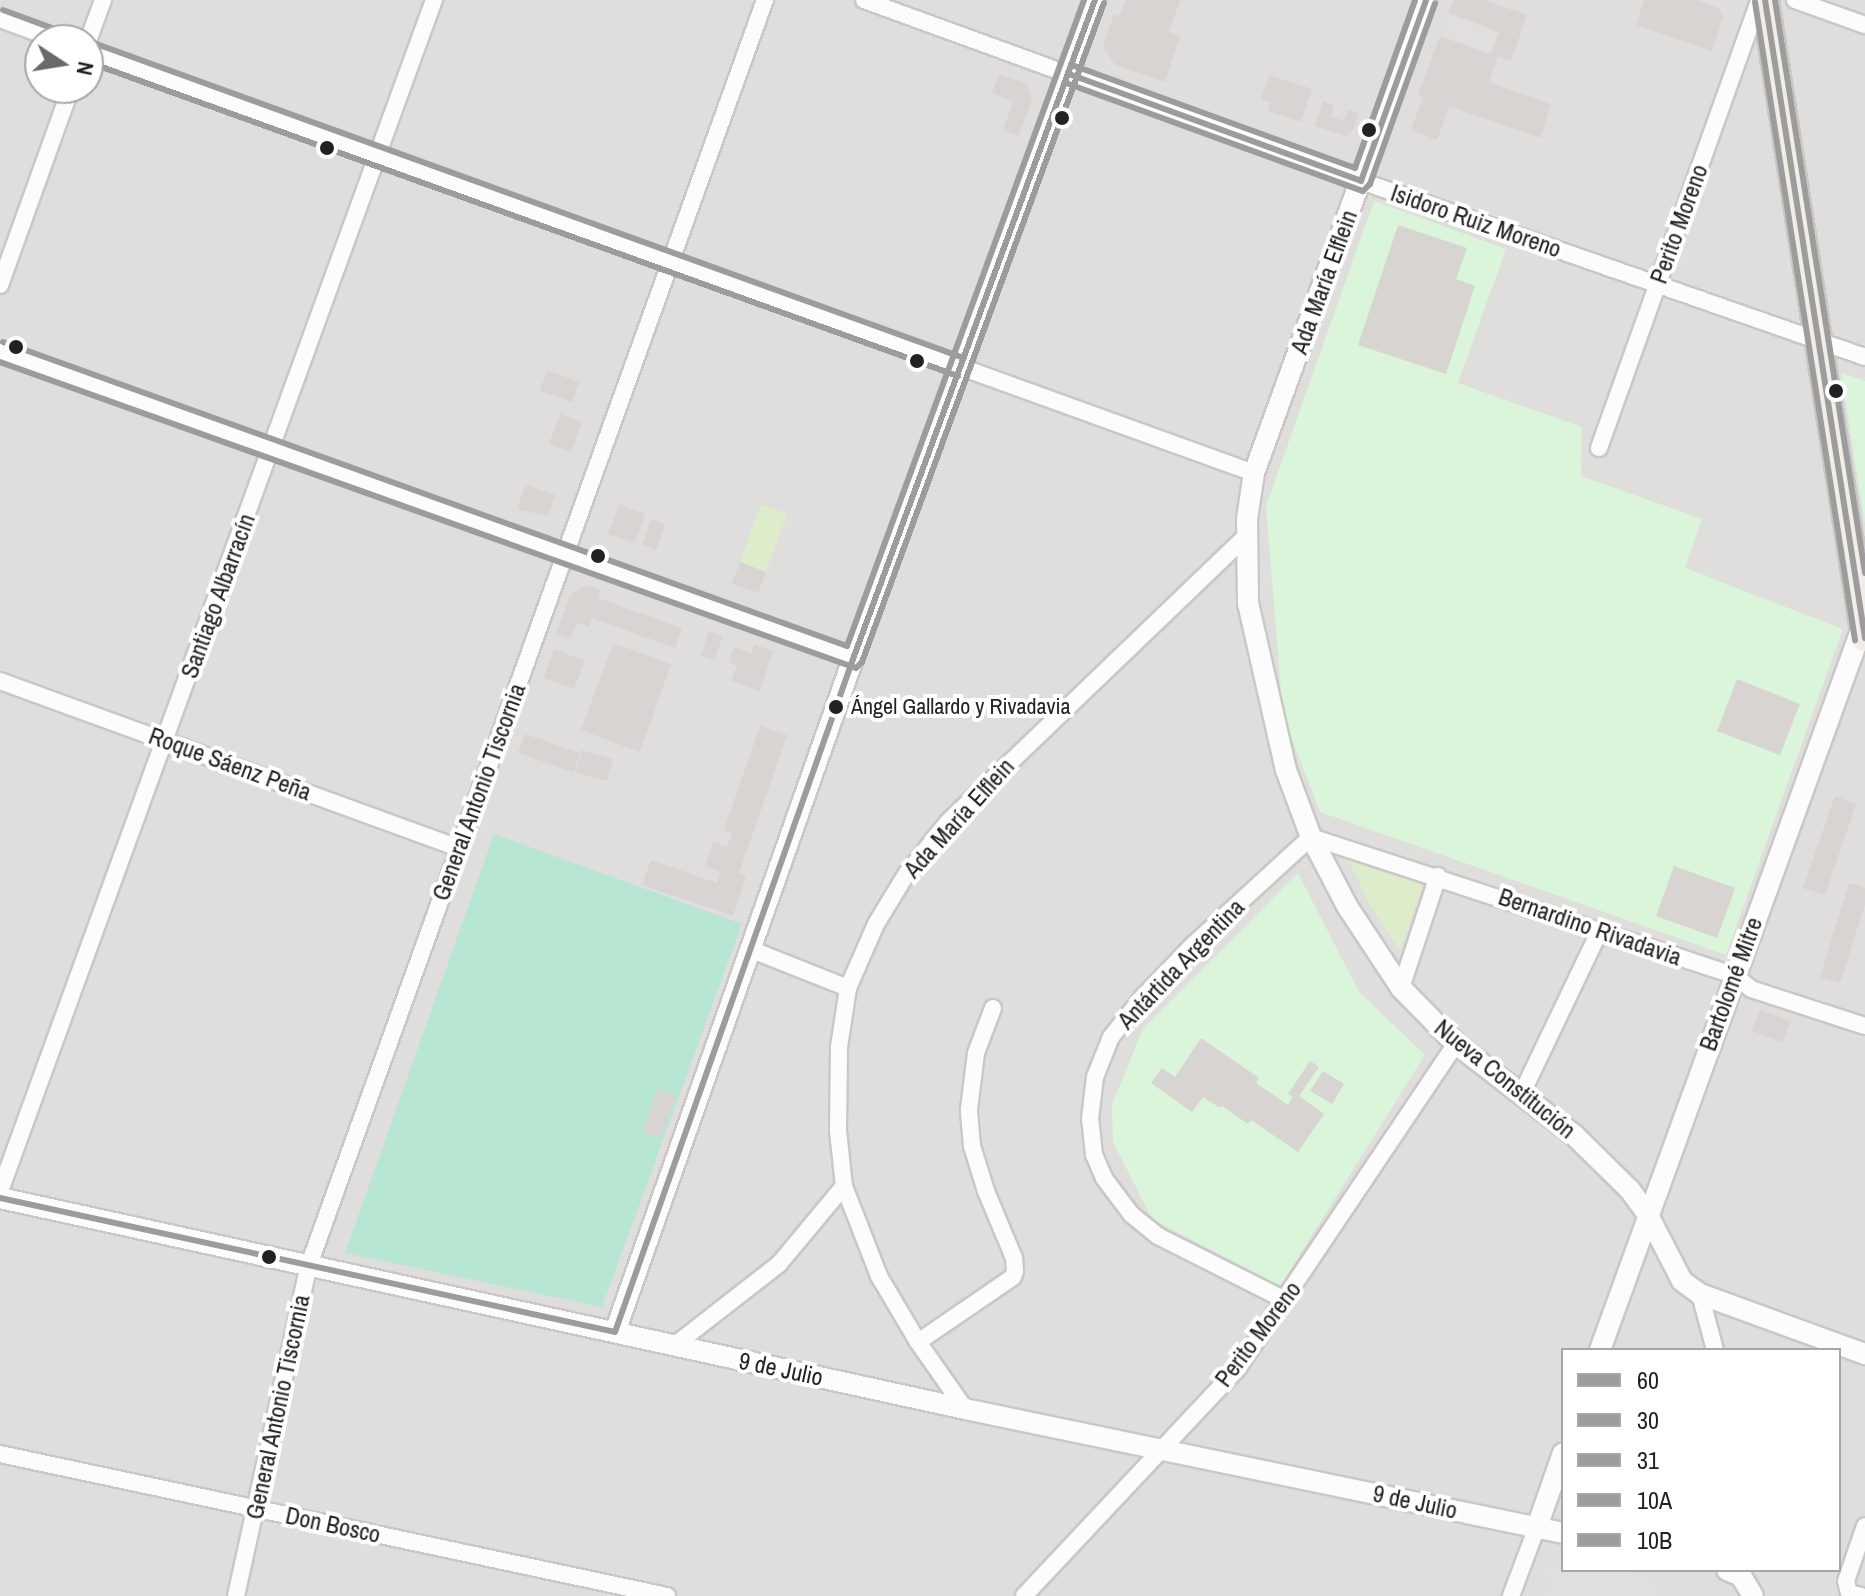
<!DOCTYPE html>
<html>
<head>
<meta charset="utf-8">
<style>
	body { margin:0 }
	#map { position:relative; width:1865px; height:1596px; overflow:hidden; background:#f0eeeb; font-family:"Archivo Narrow",sans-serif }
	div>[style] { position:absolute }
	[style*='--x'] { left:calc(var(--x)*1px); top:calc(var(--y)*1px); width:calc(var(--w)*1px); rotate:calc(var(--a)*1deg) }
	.residential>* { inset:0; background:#dfdedc }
	.grass>* { inset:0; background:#ddeccb }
	.park>* { inset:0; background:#daf5da }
	.pitch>* { inset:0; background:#b7e6d2 }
	.parking>* { inset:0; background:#e0dfde }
	.building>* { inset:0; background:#d7d4d2 }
	.roads { filter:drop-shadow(2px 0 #c9c8c7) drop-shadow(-2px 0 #c9c8c7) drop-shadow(0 2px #c9c8c7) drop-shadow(0 -2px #c9c8c7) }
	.minor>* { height:16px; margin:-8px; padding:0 8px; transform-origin:8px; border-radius:8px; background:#fdfcfc }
	.tertiary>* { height:20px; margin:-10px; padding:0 10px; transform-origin:10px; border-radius:10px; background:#fdfcfc }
	.primary>* { height:26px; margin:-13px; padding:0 13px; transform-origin:13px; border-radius:13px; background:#f3ede7 }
	.bus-1>* { height:6px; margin:-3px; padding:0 3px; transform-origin:3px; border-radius:3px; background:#9c9c9c }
	.bus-2>* { height:6px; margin:-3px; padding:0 3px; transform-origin:3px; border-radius:3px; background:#9c9c9c }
	.bus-3>* { height:6px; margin:-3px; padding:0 3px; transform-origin:3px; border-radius:3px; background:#9c9c9c }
	.bus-4>* { height:6px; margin:-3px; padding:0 3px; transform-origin:3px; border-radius:3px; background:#9c9c9c }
	.bus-5>* { height:6px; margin:-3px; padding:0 3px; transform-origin:3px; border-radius:3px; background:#9c9c9c }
	.dots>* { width:22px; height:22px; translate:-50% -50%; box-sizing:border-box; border:4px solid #fff; border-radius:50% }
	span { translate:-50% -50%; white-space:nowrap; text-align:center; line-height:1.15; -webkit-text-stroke:8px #fff; paint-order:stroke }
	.bus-label { font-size:22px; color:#222 }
	.left { translate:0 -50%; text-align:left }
	.street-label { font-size:24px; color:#222 }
	.legend { position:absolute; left:1561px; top:1348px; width:280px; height:224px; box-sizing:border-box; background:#fff; border:2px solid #a7a7a7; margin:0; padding:10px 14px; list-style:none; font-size:24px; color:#222 }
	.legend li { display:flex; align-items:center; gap:16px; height:40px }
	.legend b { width:40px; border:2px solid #a7a7a7 }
	.north { position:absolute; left:24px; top:24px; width:80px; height:80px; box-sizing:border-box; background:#fff; border:2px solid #a7a7a7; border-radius:50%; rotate:102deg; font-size:22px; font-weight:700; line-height:32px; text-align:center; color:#222 }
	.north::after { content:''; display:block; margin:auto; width:28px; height:36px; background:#6a6968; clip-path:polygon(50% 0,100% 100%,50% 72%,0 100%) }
</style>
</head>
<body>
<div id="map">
	<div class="residential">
		<div style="clip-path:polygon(evenodd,0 0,1865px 0,1865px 1596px,0 1596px,0 0,40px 40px,88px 40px,88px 88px,40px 88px,40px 40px,0 0,1563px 1350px,1839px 1350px,1839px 1570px,1563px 1570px,1563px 1350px)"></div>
	</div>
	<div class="grass">
		<div style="clip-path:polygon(761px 504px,787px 514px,766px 572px,740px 562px)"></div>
		<div style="clip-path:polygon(1347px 857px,1423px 884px,1400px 951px,1368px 902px)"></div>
	</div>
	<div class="park">
		<div style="clip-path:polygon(1374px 201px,1506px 249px,1458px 383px,1582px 427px,1581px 476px,1702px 519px,1685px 568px,1843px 629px,1726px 955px,1320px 812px,1283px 715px,1266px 506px)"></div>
		<div style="clip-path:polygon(1841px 373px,1865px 381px,1865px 523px)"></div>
		<div style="clip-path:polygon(1298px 873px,1359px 992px,1425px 1055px,1280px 1286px,1152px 1219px,1113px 1142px,1112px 1104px,1143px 1029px)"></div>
	</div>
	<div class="pitch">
		<div style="clip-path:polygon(494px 834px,742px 924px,602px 1307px,345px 1253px)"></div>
	</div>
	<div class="parking">
		<div style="clip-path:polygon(1448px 13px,1499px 32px,1491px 54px,1440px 36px)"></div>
		<div style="clip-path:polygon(1556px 1559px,1563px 1560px,1563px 1570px,1613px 1570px,1663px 1580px,1658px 1596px,1543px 1596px)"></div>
	</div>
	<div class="building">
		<div style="clip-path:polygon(1125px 0,1180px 0,1169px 32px,1180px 36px,1165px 82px,1115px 65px,1103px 46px,1114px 14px,1120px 16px)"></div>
		<div style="clip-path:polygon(1453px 0,1484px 0,1527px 15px,1511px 61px,1498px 56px,1489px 82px,1551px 104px,1540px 138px,1449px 106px,1437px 140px,1411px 130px,1423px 97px,1418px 95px,1440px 36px,1491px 54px,1499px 32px,1448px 13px)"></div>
		<div style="clip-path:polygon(1644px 0,1696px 0,1718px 8px,1723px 16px,1712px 51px,1636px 25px)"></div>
		<div style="clip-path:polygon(999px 74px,1027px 84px,1032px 99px,1019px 136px,1003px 131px,1013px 101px,992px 93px)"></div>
		<div style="clip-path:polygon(1269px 75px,1312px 89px,1301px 122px,1268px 111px,1271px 103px,1261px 100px)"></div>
		<div style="clip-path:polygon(1323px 101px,1334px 105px,1330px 116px,1344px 121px,1348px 110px,1358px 113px,1353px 130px,1346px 136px,1315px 126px)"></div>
		<div style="clip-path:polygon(1398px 225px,1467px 248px,1456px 279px,1475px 286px,1446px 374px,1358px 345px)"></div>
		<div style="clip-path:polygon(547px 370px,579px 382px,572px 402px,540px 391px)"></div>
		<div style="clip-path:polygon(560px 414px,582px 422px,571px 452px,549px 444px)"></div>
		<div style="clip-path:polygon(525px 485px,555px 495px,548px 516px,517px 509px)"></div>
		<div style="clip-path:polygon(619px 504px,645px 514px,635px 543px,608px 534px)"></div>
		<div style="clip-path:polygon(651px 519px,665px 524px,656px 550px,642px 545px)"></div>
		<div style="clip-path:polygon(740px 562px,766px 572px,758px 593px,732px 584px)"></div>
		<div style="clip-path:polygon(587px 585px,601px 590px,598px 598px,682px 628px,675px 648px,592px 618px,589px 627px,577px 623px,571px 639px,556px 634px,570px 595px)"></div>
		<div style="clip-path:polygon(709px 631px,723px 636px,714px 660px,701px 656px)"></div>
		<div style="clip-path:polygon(613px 643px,671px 664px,640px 752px,581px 730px)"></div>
		<div style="clip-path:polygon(754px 644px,773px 651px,760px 691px,731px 681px,737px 666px,729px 663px,734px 647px,752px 653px)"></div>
		<div style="clip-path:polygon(554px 649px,585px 661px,574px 689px,544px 678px)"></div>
		<div style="clip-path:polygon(1737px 679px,1800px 704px,1780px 755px,1717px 731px)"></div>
		<div style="clip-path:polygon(760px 726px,787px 735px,739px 873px,746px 876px,733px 916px,642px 885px,651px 860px,717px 883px,721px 872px,705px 866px,713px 842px,727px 847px,732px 833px,724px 830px)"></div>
		<div style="clip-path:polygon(525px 734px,580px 753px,574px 772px,518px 753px)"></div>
		<div style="clip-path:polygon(582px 750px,613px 759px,607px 781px,576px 773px)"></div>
		<div style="clip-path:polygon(1835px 796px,1856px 804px,1825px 895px,1803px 888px)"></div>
		<div style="clip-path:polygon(1674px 866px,1735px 888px,1717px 938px,1656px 916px)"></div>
		<div style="clip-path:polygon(1849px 883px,1865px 888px,1865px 904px,1840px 983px,1820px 977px)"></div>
		<div style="clip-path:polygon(1760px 1010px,1791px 1021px,1783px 1042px,1752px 1031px)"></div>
		<div style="clip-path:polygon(1201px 1038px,1259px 1078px,1256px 1083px,1288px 1105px,1293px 1097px,1288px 1094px,1310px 1061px,1319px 1067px,1299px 1096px,1324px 1114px,1298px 1152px,1251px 1120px,1248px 1124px,1222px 1106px,1220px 1108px,1203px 1097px,1192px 1112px,1151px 1083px,1162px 1068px,1175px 1077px)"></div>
		<div style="clip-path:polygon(1323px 1071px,1344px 1084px,1332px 1104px,1310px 1091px)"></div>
		<div style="clip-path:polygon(658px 1089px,676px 1096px,661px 1138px,643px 1132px)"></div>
	</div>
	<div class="roads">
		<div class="minor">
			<div style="--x:864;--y:0;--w:529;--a:20.01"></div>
			<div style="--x:1361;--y:181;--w:534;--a:19.25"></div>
			<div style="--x:1795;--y:0;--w:74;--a:19.7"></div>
			<div style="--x:0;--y:19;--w:61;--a:20.2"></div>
			<div style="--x:88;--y:41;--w:44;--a:-69.9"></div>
			<div style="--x:88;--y:51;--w:1240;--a:19.9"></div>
			<div style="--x:0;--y:285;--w:209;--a:-70.2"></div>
			<div style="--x:0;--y:351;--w:907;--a:19.85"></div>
			<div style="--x:1599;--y:448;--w:476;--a:-70.3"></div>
			<div style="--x:0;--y:681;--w:488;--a:20"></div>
			<div style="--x:752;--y:950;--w:103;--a:21.6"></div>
			<div style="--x:1401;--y:988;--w:118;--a:-71.7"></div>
			<div style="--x:1522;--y:1093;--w:181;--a:-64.4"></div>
			<div style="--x:0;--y:1191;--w:1268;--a:-69.98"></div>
			<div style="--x:1700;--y:1294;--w:58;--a:75"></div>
			<div style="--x:1285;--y:1300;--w:142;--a:-153.3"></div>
			<div style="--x:1158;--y:1236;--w:35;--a:-141"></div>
			<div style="--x:1131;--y:1214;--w:45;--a:-126.9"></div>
			<div style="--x:1104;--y:1178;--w:25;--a:-113"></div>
			<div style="--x:1094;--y:1155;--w:36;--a:-96"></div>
			<div style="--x:1090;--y:1119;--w:42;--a:-83.2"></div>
			<div style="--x:1095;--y:1077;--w:43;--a:-68.2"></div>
			<div style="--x:1111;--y:1037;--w:50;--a:-51.5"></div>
			<div style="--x:1142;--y:998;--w:72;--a:-46.1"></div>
			<div style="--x:1192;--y:946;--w:161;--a:-42.5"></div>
			<div style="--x:1311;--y:837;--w:445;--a:18.1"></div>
			<div style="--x:1734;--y:975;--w:22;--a:39"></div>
			<div style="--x:1751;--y:989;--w:120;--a:18"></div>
			<div style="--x:918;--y:1342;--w:115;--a:-34.4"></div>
			<div style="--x:1013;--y:1277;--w:6;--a:-72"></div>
			<div style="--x:1015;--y:1271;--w:13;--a:-94"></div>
			<div style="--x:1014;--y:1258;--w:73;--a:-112.7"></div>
			<div style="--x:986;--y:1191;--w:47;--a:-107.3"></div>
			<div style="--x:972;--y:1146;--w:37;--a:-95"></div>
			<div style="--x:969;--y:1109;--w:56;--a:-82.9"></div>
			<div style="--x:976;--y:1053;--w:48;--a:-69.3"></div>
			<div style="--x:675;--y:1345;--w:132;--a:-37.9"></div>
			<div style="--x:779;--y:1264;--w:102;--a:-50.2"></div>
			<div style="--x:965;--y:1409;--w:82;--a:-125"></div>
			<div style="--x:918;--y:1342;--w:77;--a:-120.6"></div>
			<div style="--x:879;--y:1276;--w:97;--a:-111.3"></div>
			<div style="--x:844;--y:1186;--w:55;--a:-96.2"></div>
			<div style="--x:838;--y:1131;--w:84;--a:-89.3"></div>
			<div style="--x:839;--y:1047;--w:60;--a:-81.3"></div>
			<div style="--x:848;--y:988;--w:70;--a:-66.4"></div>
			<div style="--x:876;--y:924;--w:60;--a:-58.7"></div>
			<div style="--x:907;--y:873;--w:65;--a:-51.2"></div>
			<div style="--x:948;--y:822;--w:413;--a:-43.8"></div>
			<div style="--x:0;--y:1454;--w:682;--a:12.02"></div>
			<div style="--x:236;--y:1596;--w:339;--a:-77.6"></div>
			<div style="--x:309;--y:1265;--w:1345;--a:-70.18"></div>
			<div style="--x:1024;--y:1596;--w:313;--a:-46.8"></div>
			<div style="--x:1238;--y:1368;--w:391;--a:-56.1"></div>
			<div style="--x:1511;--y:1596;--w:74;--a:-69.4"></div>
			<div style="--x:1861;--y:1596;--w:12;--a:-166"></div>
			<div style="--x:1849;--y:1593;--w:12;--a:-104"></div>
			<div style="--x:1846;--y:1581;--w:58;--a:-70.9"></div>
		</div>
		<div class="tertiary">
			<div style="--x:1426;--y:0;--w:503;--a:109.98"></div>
			<div style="--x:1254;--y:473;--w:47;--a:98.7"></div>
			<div style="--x:1247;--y:519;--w:84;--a:89.3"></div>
			<div style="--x:1248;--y:603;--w:171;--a:77.2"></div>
			<div style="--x:1286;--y:770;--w:72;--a:69.5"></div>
			<div style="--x:1311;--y:837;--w:78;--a:62.4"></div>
			<div style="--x:1347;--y:906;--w:98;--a:56.6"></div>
			<div style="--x:1401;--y:988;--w:78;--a:45.5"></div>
			<div style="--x:1456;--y:1044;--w:148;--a:37.6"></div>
			<div style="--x:1573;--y:1134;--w:80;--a:44.5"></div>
			<div style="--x:1630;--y:1190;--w:31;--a:54"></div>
			<div style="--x:1648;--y:1215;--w:74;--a:62.7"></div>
			<div style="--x:1682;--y:1281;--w:22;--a:36"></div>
			<div style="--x:1700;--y:1294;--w:176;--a:20"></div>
			<div style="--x:0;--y:1198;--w:988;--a:12.33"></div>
			<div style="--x:965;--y:1409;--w:611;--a:11.71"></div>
			<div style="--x:615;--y:1332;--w:714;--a:-70.52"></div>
			<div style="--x:853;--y:659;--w:702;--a:-69.84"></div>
			<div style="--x:1600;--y:1350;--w:771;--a:-70.06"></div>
			<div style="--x:1537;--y:1527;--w:78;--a:-70.6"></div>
			<div style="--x:1727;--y:1570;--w:15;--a:23"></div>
			<div style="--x:1741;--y:1576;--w:23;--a:59"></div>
		</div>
		<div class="primary">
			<div style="--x:1765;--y:0;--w:646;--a:81.09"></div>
		</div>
	</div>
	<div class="bus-1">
		<div style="--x:1765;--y:0;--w:646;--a:81.09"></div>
		<div style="--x:1069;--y:74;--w:311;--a:20.1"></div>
		<div style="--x:1361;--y:181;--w:192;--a:-70.2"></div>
		<div style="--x:0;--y:1198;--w:629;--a:12.29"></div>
		<div style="--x:615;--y:1332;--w:714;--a:-70.52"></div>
		<div style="--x:853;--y:659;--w:702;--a:-69.84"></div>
	</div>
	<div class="bus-2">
		<div style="--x:88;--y:62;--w:925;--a:19.85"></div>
		<div style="--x:1066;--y:83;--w:316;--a:20"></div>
		<div style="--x:1363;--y:191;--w:10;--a:-45"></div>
		<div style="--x:1370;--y:184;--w:192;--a:-70.2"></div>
		<div style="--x:0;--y:362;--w:909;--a:19.67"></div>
		<div style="--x:856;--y:668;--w:8;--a:-45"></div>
		<div style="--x:862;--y:662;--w:702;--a:-69.84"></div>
	</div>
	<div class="bus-3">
		<div style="--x:3;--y:10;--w:61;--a:20.2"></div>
		<div style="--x:91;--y:42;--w:928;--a:19.9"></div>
		<div style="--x:1072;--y:65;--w:301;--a:20"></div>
		<div style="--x:1355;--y:168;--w:178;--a:-70.3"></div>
		<div style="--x:3;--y:342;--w:897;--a:19.81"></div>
		<div style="--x:847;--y:646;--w:688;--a:-69.85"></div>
	</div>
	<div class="bus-4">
		<div style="--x:1755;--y:2;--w:646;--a:81.09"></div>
	</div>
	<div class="bus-5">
		<div style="--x:1775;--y:0;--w:580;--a:81.07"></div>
	</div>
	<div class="dots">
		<div style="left:1062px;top:118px;background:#222"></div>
		<div style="left:1369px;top:130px;background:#222"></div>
		<div style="left:327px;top:148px;background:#222"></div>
		<div style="left:16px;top:347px;background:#222"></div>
		<div style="left:917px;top:361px;background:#222"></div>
		<div style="left:1836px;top:391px;background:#222"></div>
		<div style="left:598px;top:556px;background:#222"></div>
		<div style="left:836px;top:707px;background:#222"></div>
		<div style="left:269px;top:1257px;background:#222"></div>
	</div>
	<div class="bus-label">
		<span class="left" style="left:851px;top:707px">Ángel Gallardo y Rivadavia</span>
	</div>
	<div class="street-label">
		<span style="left:1476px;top:221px;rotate:19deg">Isidoro Ruiz Moreno</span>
		<span style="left:1679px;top:224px;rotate:-70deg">Perito Moreno</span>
		<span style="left:1324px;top:282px;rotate:-70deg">Ada María Elflein</span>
		<span style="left:218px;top:596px;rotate:-70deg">Santiago Albarracín</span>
		<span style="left:230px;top:764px;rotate:20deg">Roque Sáenz Peña</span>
		<span style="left:479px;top:792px;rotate:-70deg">General Antonio Tiscornia</span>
		<span style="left:959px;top:818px;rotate:-48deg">Ada María Elflein</span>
		<span style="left:1590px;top:927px;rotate:19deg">Bernardino Rivadavia</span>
		<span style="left:1181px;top:964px;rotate:-46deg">Antártida Argentina</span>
		<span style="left:1731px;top:984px;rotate:-70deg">Bartolomé Mitre</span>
		<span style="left:1505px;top:1079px;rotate:39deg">Nueva Constitución</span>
		<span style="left:1258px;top:1334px;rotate:-53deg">Perito Moreno</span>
		<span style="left:781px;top:1369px;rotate:12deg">9 de Julio</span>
		<span style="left:278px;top:1407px;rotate:-78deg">General Antonio Tiscornia</span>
		<span style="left:1415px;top:1502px;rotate:12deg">9 de Julio</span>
		<span style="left:333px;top:1525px;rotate:12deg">Don Bosco</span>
	</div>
	<ul class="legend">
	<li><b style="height:10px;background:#9c9c9c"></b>60</li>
	<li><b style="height:10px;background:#9c9c9c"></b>30</li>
	<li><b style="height:10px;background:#9c9c9c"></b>31</li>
	<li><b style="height:10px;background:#9c9c9c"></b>10A</li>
	<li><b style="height:10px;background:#9c9c9c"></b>10B</li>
	</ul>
	<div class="north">N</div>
</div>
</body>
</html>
